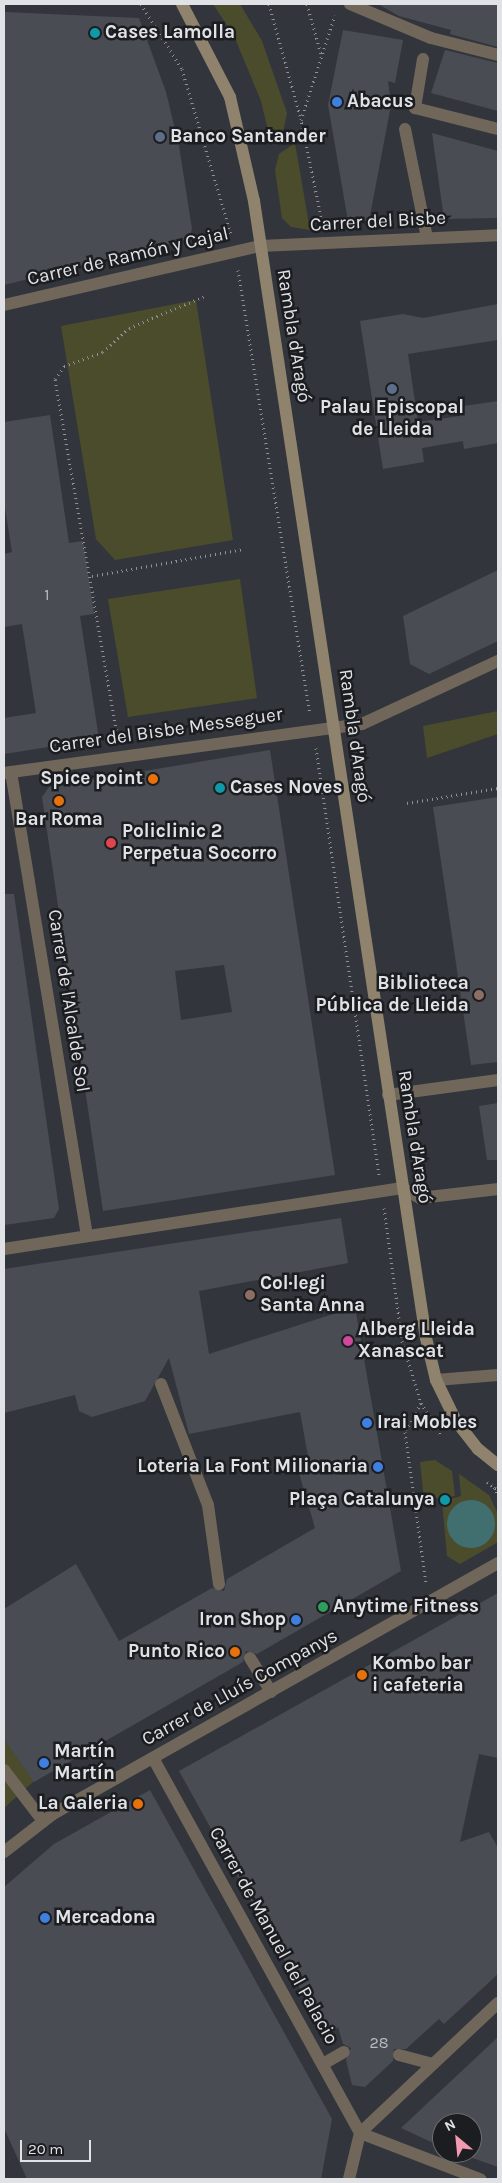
<!DOCTYPE html>
<html>
<head>
<meta charset="utf-8">
<style>
	body { margin:0 }
	#map { position:relative; width:502px; height:2183px; overflow:hidden; background:#32363c; font-family:Karla,sans-serif }
	div>[style] { position:absolute }
	[style*='--x'] { left:calc(var(--x)*1px); top:calc(var(--y)*1px); width:calc(var(--w)*1px); rotate:calc(var(--a)*1deg) }
	.green>* { inset:0; background:#4b4c2c }
	.water>* { inset:0; background:#416f6f }
	.round { border-radius:50% }
	.building>* { inset:0; background:#494d53 }
	.path>* { height:3px; margin-top:-1.5px; transform-origin:0; background:repeating-linear-gradient(90deg,#8e9196 0 1px,transparent 0 5px) }
	.service>* { height:12px; margin:-6px; padding:0 6px; transform-origin:6px; border-radius:6px; background:#70675a }
	.pedestrian>* { height:12px; margin:-6px; padding:0 6px; transform-origin:6px; border-radius:6px; background:#70675a }
	.minor>* { height:12px; margin:-6px; padding:0 6px; transform-origin:6px; border-radius:6px; background:#70675a }
	.secondary>* { height:12px; margin:-6px; padding:0 6px; transform-origin:6px; border-radius:6px; background:#90836e }
	.dots>* { width:14px; height:14px; translate:-50% -50%; box-sizing:border-box; border:2px solid #1c1d20; border-radius:50% }
	span { translate:-50% -50%; white-space:nowrap; text-align:center; line-height:1.15; -webkit-text-stroke:5px #1c1d20; paint-order:stroke }
	.number-label { font-size:16px; color:#babdc1 }
	.number-label span { -webkit-text-stroke-width:0 }
	.poi-label { font-size:19px; color:#e0e2e6; font-weight:700 }
	.left { translate:0 -50%; text-align:left }
	.right { translate:-100% -50%; text-align:right }
	.street-label { font-size:19px; color:#e0e2e6 }
	.frame { position:absolute; inset:0; border:5px solid #e0e2e6; pointer-events:none }
	.north { position:absolute; left:432px; top:2113px; width:50px; height:50px; box-sizing:border-box; background:#1c1d20; border:1px solid #6a6c6f; border-radius:50%; rotate:332deg; font-size:14px; font-weight:700; line-height:20px; text-align:center; color:#e0e2e6 }
	.north::after { content:''; display:block; margin:auto; width:18px; height:22px; background:#f19ab0; clip-path:polygon(50% 0,100% 100%,50% 72%,0 100%) }
	.scale { position:absolute; left:20px; top:2140px; width:71px; height:22px; box-sizing:border-box; border:2px solid #e0e2e6; border-top:0; padding-left:6px; font-size:15px; line-height:18px; white-space:nowrap; color:#e0e2e6; -webkit-text-stroke:4px #1c1d20; paint-order:stroke }
</style>
</head>
<body>
<div id="map">
	<div class="green">
		<div style="clip-path:polygon(213px 4px,240px 4px,262px 41px,287px 113px,283px 132px,276px 136px,269px 135px,261px 101px,234px 36px)"></div>
		<div style="clip-path:polygon(295px 143px,310px 230px,291px 227px,282px 218px,275px 170px,279px 154px)"></div>
		<div style="clip-path:polygon(196px 300px,233px 540px,115px 560px,96px 539px,61px 326px)"></div>
		<div style="clip-path:polygon(240px 579px,257px 698px,128px 717px,108px 599px)"></div>
		<div style="clip-path:polygon(498px 711px,498px 734px,427px 758px,423px 726px)"></div>
		<div style="clip-path:polygon(435px 1460px,452px 1471px,455px 1496px,424px 1500px,420px 1462px)"></div>
		<div style="clip-path:polygon(459px 1474px,489px 1495px,498px 1514px,498px 1542px,460px 1564px,447px 1556px,442px 1502px,461px 1496px)"></div>
		<div style="clip-path:polygon(4px 1739px,34px 1781px,4px 1808px)"></div>
	</div>
	<div class="water">
		<div class="round" style="left:447px;top:1500px;width:48px;height:48px"></div>
	</div>
	<div class="building">
		<div style="clip-path:polygon(378px 4px,498px 4px,498px 47px,450px 34px,451px 30px,399px 16px)"></div>
		<div style="clip-path:polygon(4px 12px,139px 18px,166px 92px,179px 146px,192px 229px,189px 239px,4px 285px)"></div>
		<div style="clip-path:polygon(343px 30px,403px 40px,395px 83px,388px 81px,391px 105px,369px 221px,348px 221px,328px 105px)"></div>
		<div style="clip-path:polygon(445px 50px,498px 63px,498px 111px,431px 93px)"></div>
		<div style="clip-path:polygon(432px 133px,498px 151px,498px 218px,444px 219px)"></div>
		<div style="clip-path:polygon(498px 304px,498px 340px,408px 354px,418px 422px,459px 416px,457px 407px,498px 401px,498px 443px,464px 449px,463px 441px,422px 448px,424px 462px,383px 469px,360px 321px,403px 314px,423px 318px)"></div>
		<div style="clip-path:polygon(50px 415px,69px 543px,83px 541px,94px 614px,80px 616px,99px 739px,4px 754px,4px 718px,36px 713px,22px 624px,4px 627px,4px 554px,12px 552px,4px 502px,4px 422px)"></div>
		<div style="clip-path:polygon(498px 570px,498px 641px,429px 674px,410px 664px,403px 616px)"></div>
		<div style="clip-path:polygon(evenodd,270px 750px,335px 1175px,103px 1211px,42px 797px,49px 787px,270px 750px,224px 965px,232px 1012px,181px 1020px,175px 971px,224px 965px)"></div>
		<div style="clip-path:polygon(498px 797px,498px 1062px,471px 1065px,433px 807px)"></div>
		<div style="clip-path:polygon(4px 894px,14px 894px,59px 1209px,54px 1218px,4px 1225px)"></div>
		<div style="clip-path:polygon(498px 1103px,498px 1160px,487px 1160px,479px 1106px)"></div>
		<div style="clip-path:polygon(341px 1218px,348px 1263px,199px 1291px,209px 1354px,355px 1307px,401px 1571px,257px 1654px,246px 1651px,243px 1662px,34px 1782px,4px 1739px,4px 1609px,76px 1564px,119px 1641px,212px 1588px,224px 1591px,227px 1579px,315px 1528px,297px 1466px,309px 1462px,300px 1412px,189px 1434px,169px 1358px,145px 1401px,92px 1417px,79px 1411px,75px 1395px,4px 1413px,4px 1269px)"></div>
		<div style="clip-path:polygon(498px 1593px,498px 1758px,479px 1754px,460px 1842px,489px 1832px,498px 1848px,498px 1974px,444px 2024px,439px 2019px,406px 2049px,394px 2049px,393px 2061px,365px 2087px,352px 2085px,346px 2060px,351px 2048px,343px 2044px,338px 2027px,327px 2037px,179px 1771px)"></div>
		<div style="clip-path:polygon(150px 1790px,332px 2119px,321px 2179px,27px 2179px,4px 2128px,4px 1887px,54px 1844px)"></div>
		<div style="clip-path:polygon(498px 2037px,498px 2167px,458px 2153px,472px 2153px,472px 2123px,442px 2123px,442px 2147px,401px 2128px)"></div>
	</div>
	<div class="path">
		<div style="--x:141;--y:4;--w:77;--a:57.8"></div>
		<div style="--x:182;--y:69;--w:172;--a:73.5"></div>
		<div style="--x:269;--y:4;--w:119;--a:74.5"></div>
		<div style="--x:307;--y:4;--w:52;--a:74.4"></div>
		<div style="--x:323;--y:226;--w:108;--a:-101.7"></div>
		<div style="--x:301;--y:120;--w:110;--a:-72.1"></div>
		<div style="--x:238;--y:270;--w:449;--a:80.8"></div>
		<div style="--x:92;--y:576;--w:154;--a:-10.1"></div>
		<div style="--x:118;--y:740;--w:366;--a:-99.9"></div>
		<div style="--x:55;--y:379;--w:16;--a:-55"></div>
		<div style="--x:64;--y:366;--w:41;--a:-19.7"></div>
		<div style="--x:103;--y:352;--w:35;--a:-43"></div>
		<div style="--x:129;--y:328;--w:82;--a:-22.8"></div>
		<div style="--x:316;--y:748;--w:432;--a:81.6"></div>
		<div style="--x:407;--y:803;--w:92;--a:-9.4"></div>
		<div style="--x:384;--y:1208;--w:134;--a:82.3"></div>
		<div style="--x:402;--y:1341;--w:65;--a:73"></div>
		<div style="--x:421;--y:1403;--w:33;--a:119"></div>
		<div style="--x:405;--y:1432;--w:153;--a:82.1"></div>
		<div style="--x:421;--y:1403;--w:38;--a:58"></div>
		<div style="--x:487;--y:1482;--w:14;--a:36"></div>
		<div style="--x:494;--y:1487;--w:10;--a:66"></div>
	</div>
	<div class="service">
		<div style="--x:423;--y:59;--w:50;--a:99.3"></div>
		<div style="--x:415;--y:108;--w:86;--a:14.2"></div>
		<div style="--x:405;--y:129;--w:111;--a:78.6"></div>
		<div style="--x:161;--y:1384;--w:130;--a:68.8"></div>
		<div style="--x:208;--y:1505;--w:80;--a:82.1"></div>
		<div style="--x:250;--y:1658;--w:40;--a:58"></div>
		<div style="--x:399;--y:2055;--w:35;--a:15"></div>
		<div style="--x:323;--y:2064;--w:24;--a:-30"></div>
	</div>
	<div class="pedestrian">
		<div style="--x:350;--y:4;--w:88;--a:22.8"></div>
		<div style="--x:431;--y:38;--w:69;--a:14.2"></div>
		<div style="--x:402;--y:1188;--w:21;--a:29"></div>
		<div style="--x:420;--y:1198;--w:79;--a:-6.6"></div>
		<div style="--x:4;--y:1770;--w:64;--a:52.6"></div>
	</div>
	<div class="minor">
		<div style="--x:4;--y:305;--w:263;--a:-13"></div>
		<div style="--x:260;--y:246;--w:238;--a:-2.6"></div>
		<div style="--x:11;--y:772;--w:470;--a:80.7"></div>
		<div style="--x:4;--y:773;--w:361;--a:-7.8"></div>
		<div style="--x:362;--y:724;--w:150;--a:-24.9"></div>
		<div style="--x:388;--y:1095;--w:111;--a:-7.8"></div>
		<div style="--x:4;--y:1249;--w:403;--a:-8.7"></div>
		<div style="--x:436;--y:1380;--w:62;--a:-4.6"></div>
		<div style="--x:153;--y:1758;--w:428;--a:61.1"></div>
		<div style="--x:360;--y:2133;--w:129;--a:21"></div>
		<div style="--x:4;--y:1852;--w:62;--a:-37.8"></div>
		<div style="--x:53;--y:1814;--w:511;--a:-29.42"></div>
		<div style="--x:349;--y:2179;--w:47;--a:-76.6"></div>
		<div style="--x:360;--y:2133;--w:190;--a:-43.3"></div>
	</div>
	<div class="secondary">
		<div style="--x:182;--y:4;--w:105;--a:62.7"></div>
		<div style="--x:230;--y:97;--w:107;--a:77"></div>
		<div style="--x:254;--y:201;--w:1150;--a:81.4"></div>
		<div style="--x:426;--y:1338;--w:43;--a:76.6"></div>
		<div style="--x:436;--y:1380;--w:46;--a:64"></div>
		<div style="--x:456;--y:1421;--w:36;--a:52"></div>
		<div style="--x:478;--y:1449;--w:26;--a:39"></div>
	</div>
	<div class="dots">
		<div style="left:95px;top:33px;background:#0f9aa8"></div>
		<div style="left:337px;top:102px;background:#3f7fe0"></div>
		<div style="left:160px;top:137px;background:#5c6f8a"></div>
		<div style="left:392px;top:389px;background:#5c6f8a"></div>
		<div style="left:153px;top:779px;background:#e8710a"></div>
		<div style="left:220px;top:788px;background:#0f9aa8"></div>
		<div style="left:59px;top:801px;background:#e8710a"></div>
		<div style="left:111px;top:843px;background:#e0444e"></div>
		<div style="left:479px;top:995px;background:#8d6e63"></div>
		<div style="left:250px;top:1295px;background:#8d6e63"></div>
		<div style="left:348px;top:1341px;background:#d1479c"></div>
		<div style="left:367px;top:1423px;background:#3f7fe0"></div>
		<div style="left:378px;top:1467px;background:#3f7fe0"></div>
		<div style="left:445px;top:1500px;background:#0f9aa8"></div>
		<div style="left:323px;top:1607px;background:#2e9e5b"></div>
		<div style="left:296px;top:1620px;background:#3f7fe0"></div>
		<div style="left:235px;top:1652px;background:#e8710a"></div>
		<div style="left:362px;top:1675px;background:#e8710a"></div>
		<div style="left:44px;top:1763px;background:#3f7fe0"></div>
		<div style="left:138px;top:1804px;background:#e8710a"></div>
		<div style="left:45px;top:1918px;background:#3f7fe0"></div>
	</div>
	<div class="number-label">
		<span style="left:47px;top:595px">1</span>
		<span style="left:379px;top:2043px">28</span>
	</div>
	<div class="poi-label">
		<span class="left" style="left:105px;top:33px">Cases Lamolla</span>
		<span class="left" style="left:347px;top:102px">Abacus</span>
		<span class="left" style="left:170px;top:137px">Banco Santander</span>
		<span style="left:392px;top:419px">Palau Episcopal<br>de Lleida</span>
		<span class="right" style="left:143px;top:779px">Spice point</span>
		<span class="left" style="left:230px;top:788px">Cases Noves</span>
		<span style="left:59px;top:820px">Bar Roma</span>
		<span class="left" style="left:122px;top:843px">Policlinic 2<br>Perpetua Socorro</span>
		<span class="right" style="left:469px;top:995px">Biblioteca<br>Pública de Lleida</span>
		<span class="left" style="left:260px;top:1295px">Col·legi<br>Santa Anna</span>
		<span class="left" style="left:358px;top:1341px">Alberg Lleida<br>Xanascat</span>
		<span class="left" style="left:377px;top:1423px">Irai Mobles</span>
		<span class="right" style="left:368px;top:1467px">Loteria La Font Milionaria</span>
		<span class="right" style="left:435px;top:1500px">Plaça Catalunya</span>
		<span class="left" style="left:333px;top:1607px">Anytime Fitness</span>
		<span class="right" style="left:286px;top:1620px">Iron Shop</span>
		<span class="right" style="left:225px;top:1652px">Punto Rico</span>
		<span class="left" style="left:372px;top:1675px">Kombo bar<br>i cafeteria</span>
		<span class="left" style="left:54px;top:1763px">Martín<br>Martín</span>
		<span class="right" style="left:128px;top:1804px">La Galeria</span>
		<span class="left" style="left:55px;top:1918px">Mercadona</span>
	</div>
	<div class="street-label">
		<span style="left:378px;top:222px;rotate:-3deg">Carrer del Bisbe</span>
		<span style="left:128px;top:257px;rotate:-13deg">Carrer de Ramón y Cajal</span>
		<span style="left:293px;top:336px;rotate:81deg">Rambla d'Aragó</span>
		<span style="left:166px;top:731px;rotate:-8deg">Carrer del Bisbe Messeguer</span>
		<span style="left:354px;top:736px;rotate:82deg">Rambla d'Aragó</span>
		<span style="left:68px;top:1001px;rotate:81deg">Carrer de l'Alcalde Sol</span>
		<span style="left:414px;top:1137px;rotate:81deg">Rambla d'Aragó</span>
		<span style="left:240px;top:1688px;rotate:-29deg">Carrer de Lluís Companys</span>
		<span style="left:273px;top:1936px;rotate:61deg">Carrer de Manuel del Palacio</span>
	</div>
	<div class="frame"></div>
	<div class="north">N</div>
	<div class="scale">20 m</div>
</div>
</body>
</html>
